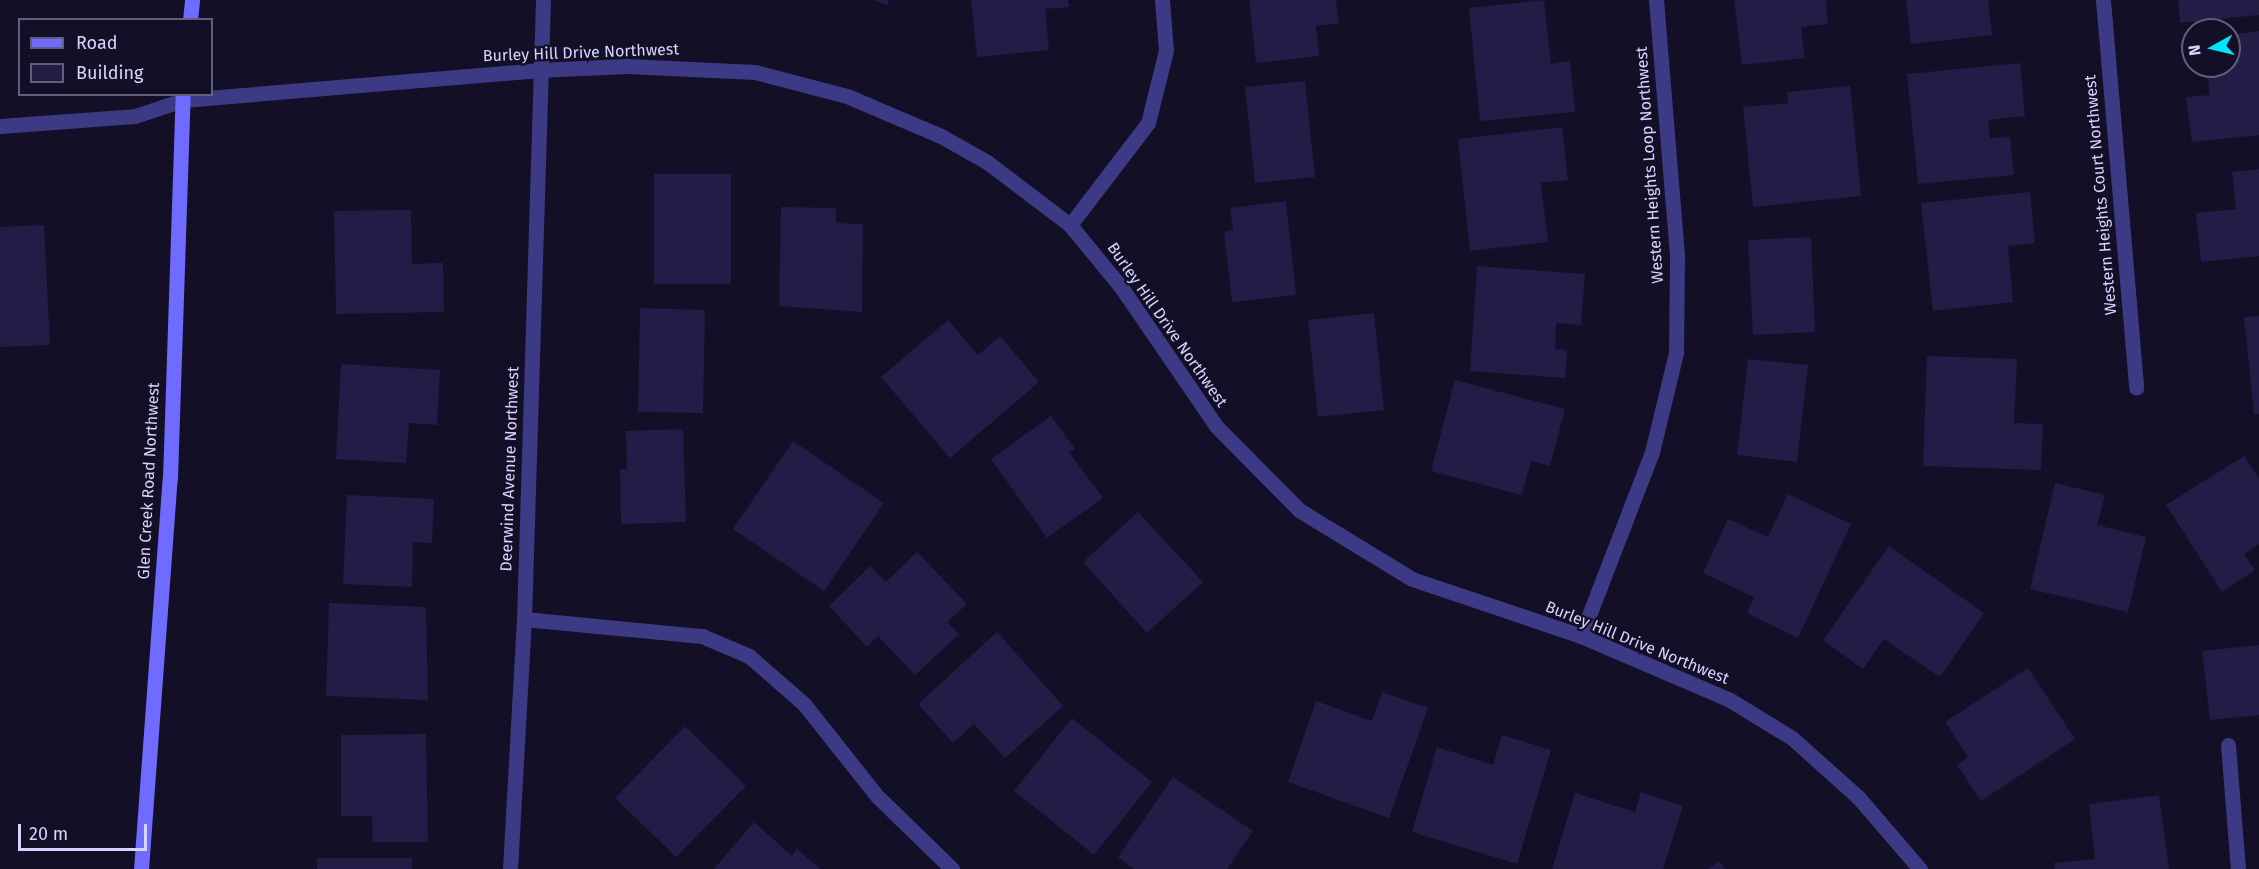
<!DOCTYPE html>
<html>
<head>
<meta charset="utf-8">
<style>
	body { margin:0 }
	#map { position:relative; width:2259px; height:869px; overflow:hidden; background:#130f26; font-family:"Fira Sans",sans-serif }
	div>[style] { position:absolute }
	[style*='--x'] { left:calc(var(--x)*1px); top:calc(var(--y)*1px); width:calc(var(--w)*1px); rotate:calc(var(--a)*1deg) }
	.building>* { inset:0; background:#241b47 }
	.lane>* { height:15px; margin:-7.5px; padding:0 7.5px; transform-origin:7.5px; border-radius:7.5px; background:#3d3a85 }
	.street>* { height:15px; margin:-7.5px; padding:0 7.5px; transform-origin:7.5px; border-radius:7.5px; background:#3d3a85 }
	.secondary>* { height:15px; margin:-7.5px; padding:0 7.5px; transform-origin:7.5px; border-radius:7.5px; background:#6f6bff }
	span { translate:-50% -50%; white-space:nowrap; text-align:center; line-height:1.15; -webkit-text-stroke:4.5px #130f26; paint-order:stroke }
	.street-label { font-size:16px; color:#d9d4ff }
	.legend { position:absolute; left:18px; top:18px; width:195px; height:78px; box-sizing:border-box; background:#130f26; border:2px solid #625e7d; margin:0; padding:8px 10px; list-style:none; font-size:18px; color:#d9d4ff }
	.legend li { display:flex; align-items:center; gap:12px; height:30px }
	.legend b { width:30px; border:2px solid #625e7d }
	.north { position:absolute; left:2181px; top:18px; width:60px; height:60px; box-sizing:border-box; background:#130f26; border:2px solid #625e7d; border-radius:50%; rotate:262deg; font-size:16px; font-weight:700; line-height:24px; text-align:center; color:#d9d4ff }
	.north::after { content:''; display:block; margin:auto; width:21px; height:27px; background:#00e5ff; clip-path:polygon(50% 0,100% 100%,50% 72%,0 100%) }
	.scale { position:absolute; left:18px; top:824px; width:129px; height:27px; box-sizing:border-box; border:3px solid #d9d4ff; border-top:0; padding-left:8px; font-size:18px; line-height:21px; white-space:nowrap; color:#d9d4ff; -webkit-text-stroke:4px #130f26; paint-order:stroke }
</style>
</head>
<body>
<div id="map">
	<div class="building">
		<div style="clip-path:polygon(873px 0,889px 0,887px 5px)"></div>
		<div style="clip-path:polygon(971px 0,1068px 0,1069px 7px,1045px 9px,1049px 50px,977px 57px)"></div>
		<div style="clip-path:polygon(1249px 0,1336px 0,1339px 23px,1316px 26px,1319px 56px,1256px 63px)"></div>
		<div style="clip-path:polygon(1544px 0,1551px 64px,1570px 61px,1575px 112px,1480px 121px,1469px 8px)"></div>
		<div style="clip-path:polygon(1734px 0,1826px 0,1828px 24px,1801px 27px,1805px 58px,1742px 65px)"></div>
		<div style="clip-path:polygon(1906px 0,1988px 0,1992px 35px,1911px 44px)"></div>
		<div style="clip-path:polygon(2178px 0,2259px 0,2259px 15px,2180px 23px)"></div>
		<div style="clip-path:polygon(2259px 31px,2259px 135px,2192px 142px,2186px 97px,2210px 95px,2206px 66px,2229px 66px,2229px 35px)"></div>
		<div style="clip-path:polygon(2020px 63px,2025px 116px,1988px 120px,1990px 138px,2010px 137px,2014px 175px,1918px 184px,1907px 74px)"></div>
		<div style="clip-path:polygon(1305px 81px,1315px 177px,1255px 183px,1245px 87px)"></div>
		<div style="clip-path:polygon(1850px 86px,1861px 196px,1753px 207px,1743px 107px,1788px 103px,1787px 92px)"></div>
		<div style="clip-path:polygon(1562px 127px,1568px 180px,1541px 183px,1548px 242px,1470px 251px,1458px 139px)"></div>
		<div style="clip-path:polygon(2259px 169px,2259px 256px,2201px 262px,2196px 213px,2236px 209px,2232px 172px)"></div>
		<div style="clip-path:polygon(654px 174px,731px 174px,731px 284px,654px 284px)"></div>
		<div style="clip-path:polygon(2030px 192px,2035px 243px,2008px 246px,2013px 302px,1933px 311px,1921px 203px)"></div>
		<div style="clip-path:polygon(1286px 201px,1296px 295px,1232px 302px,1224px 232px,1233px 230px,1230px 208px)"></div>
		<div style="clip-path:polygon(781px 207px,836px 208px,836px 223px,863px 224px,862px 312px,779px 306px)"></div>
		<div style="clip-path:polygon(411px 210px,412px 264px,443px 263px,444px 312px,336px 314px,334px 211px)"></div>
		<div style="clip-path:polygon(44px 225px,50px 345px,0 347px,0 227px)"></div>
		<div style="clip-path:polygon(1811px 237px,1815px 332px,1753px 335px,1748px 240px)"></div>
		<div style="clip-path:polygon(1477px 266px,1585px 274px,1581px 325px,1556px 323px,1555px 349px,1567px 350px,1565px 378px,1470px 371px)"></div>
		<div style="clip-path:polygon(640px 308px,705px 310px,703px 413px,638px 412px)"></div>
		<div style="clip-path:polygon(1374px 313px,1384px 410px,1318px 417px,1308px 320px)"></div>
		<div style="clip-path:polygon(2259px 316px,2259px 414px,2254px 414px,2244px 317px)"></div>
		<div style="clip-path:polygon(948px 320px,978px 355px,1000px 336px,1039px 382px,950px 458px,881px 377px)"></div>
		<div style="clip-path:polygon(1927px 356px,2017px 359px,2014px 423px,2043px 424px,2041px 470px,1923px 466px)"></div>
		<div style="clip-path:polygon(1748px 359px,1808px 365px,1797px 462px,1737px 455px)"></div>
		<div style="clip-path:polygon(341px 364px,440px 370px,437px 425px,409px 423px,406px 463px,336px 459px)"></div>
		<div style="clip-path:polygon(1455px 380px,1565px 409px,1550px 466px,1531px 461px,1522px 495px,1431px 471px)"></div>
		<div style="clip-path:polygon(1051px 416px,1075px 449px,1069px 452px,1103px 498px,1047px 538px,991px 459px)"></div>
		<div style="clip-path:polygon(683px 429px,686px 522px,621px 524px,620px 469px,627px 469px,626px 431px)"></div>
		<div style="clip-path:polygon(793px 441px,884px 503px,824px 591px,733px 529px)"></div>
		<div style="clip-path:polygon(2244px 456px,2259px 479px,2259px 544px,2244px 554px,2255px 570px,2222px 592px,2166px 505px)"></div>
		<div style="clip-path:polygon(2055px 483px,2105px 495px,2097px 525px,2146px 537px,2128px 612px,2030px 589px)"></div>
		<div style="clip-path:polygon(1788px 494px,1851px 524px,1798px 638px,1747px 613px,1754px 597px,1703px 573px,1728px 519px,1768px 537px)"></div>
		<div style="clip-path:polygon(347px 495px,434px 499px,432px 543px,413px 542px,412px 587px,343px 584px)"></div>
		<div style="clip-path:polygon(1138px 512px,1203px 582px,1147px 633px,1083px 562px)"></div>
		<div style="clip-path:polygon(1889px 546px,1984px 613px,1940px 677px,1884px 639px,1863px 669px,1823px 640px)"></div>
		<div style="clip-path:polygon(917px 552px,967px 604px,947px 622px,959px 634px,915px 675px,878px 636px,867px 647px,829px 606px,870px 566px,886px 582px)"></div>
		<div style="clip-path:polygon(329px 603px,426px 607px,428px 700px,326px 696px)"></div>
		<div style="clip-path:polygon(997px 632px,1063px 706px,1005px 758px,974px 724px,953px 743px,918px 704px)"></div>
		<div style="clip-path:polygon(2259px 645px,2259px 715px,2210px 720px,2202px 651px)"></div>
		<div style="clip-path:polygon(2028px 668px,2075px 739px,1981px 801px,1957px 765px,1968px 757px,1945px 722px)"></div>
		<div style="clip-path:polygon(1382px 692px,1428px 708px,1389px 818px,1288px 782px,1316px 701px,1372px 721px)"></div>
		<div style="clip-path:polygon(1072px 718px,1152px 782px,1094px 855px,1014px 791px)"></div>
		<div style="clip-path:polygon(685px 726px,746px 786px,676px 857px,615px 798px)"></div>
		<div style="clip-path:polygon(426px 734px,428px 842px,373px 842px,372px 816px,341px 816px,341px 735px)"></div>
		<div style="clip-path:polygon(1502px 735px,1551px 750px,1517px 864px,1412px 832px,1437px 747px,1493px 765px)"></div>
		<div style="clip-path:polygon(1173px 777px,1253px 831px,1227px 869px,1134px 869px,1118px 857px)"></div>
		<div style="clip-path:polygon(1641px 792px,1683px 806px,1663px 869px,1552px 869px,1575px 793px,1635px 812px)"></div>
		<div style="clip-path:polygon(2159px 795px,2169px 869px,2055px 869px,2054px 863px,2095px 859px,2089px 804px)"></div>
		<div style="clip-path:polygon(754px 822px,792px 856px,797px 849px,820px 869px,714px 869px)"></div>
		<div style="clip-path:polygon(317px 858px,412px 858px,412px 869px,317px 869px)"></div>
		<div style="clip-path:polygon(1719px 861px,1725px 869px,1708px 869px)"></div>
	</div>
	<div class="lane">
		<div style="--x:2228;--y:745;--w:124;--a:85.4"></div>
	</div>
	<div class="street">
		<div style="--x:2103;--y:0;--w:389;--a:85.1"></div>
		<div style="--x:0;--y:126;--w:135;--a:-4.2"></div>
		<div style="--x:135;--y:116;--w:51;--a:-18.4"></div>
		<div style="--x:183;--y:100;--w:356;--a:-4.8"></div>
		<div style="--x:538;--y:70;--w:89;--a:-2.6"></div>
		<div style="--x:627;--y:66;--w:128;--a:2.7"></div>
		<div style="--x:755;--y:72;--w:95;--a:14.6"></div>
		<div style="--x:847;--y:96;--w:102;--a:23.1"></div>
		<div style="--x:941;--y:136;--w:53;--a:29.5"></div>
		<div style="--x:987;--y:162;--w:104;--a:37.2"></div>
		<div style="--x:1070;--y:225;--w:80;--a:50.6"></div>
		<div style="--x:1121;--y:287;--w:168;--a:55.6"></div>
		<div style="--x:1216;--y:426;--w:118;--a:45.3"></div>
		<div style="--x:1299;--y:510;--w:132;--a:31.4"></div>
		<div style="--x:1412;--y:579;--w:178;--a:18.6"></div>
		<div style="--x:1581;--y:636;--w:162;--a:23.2"></div>
		<div style="--x:1730;--y:700;--w:73;--a:31.5"></div>
		<div style="--x:1792;--y:738;--w:89;--a:41.8"></div>
		<div style="--x:1858;--y:797;--w:95;--a:49.3"></div>
		<div style="--x:1070;--y:225;--w:128;--a:-52.6"></div>
		<div style="--x:1148;--y:123;--w:75;--a:-76.1"></div>
		<div style="--x:1166;--y:50;--w:50;--a:-94.6"></div>
		<div style="--x:524;--y:619;--w:179;--a:5.5"></div>
		<div style="--x:702;--y:636;--w:51;--a:23.1"></div>
		<div style="--x:749;--y:656;--w:73;--a:41.1"></div>
		<div style="--x:804;--y:704;--w:117;--a:51.6"></div>
		<div style="--x:877;--y:796;--w:105;--a:44.2"></div>
		<div style="--x:1581;--y:636;--w:197;--a:-68.9"></div>
		<div style="--x:1652;--y:452;--w:102;--a:-76.4"></div>
		<div style="--x:1676;--y:353;--w:98;--a:-89.4"></div>
		<div style="--x:1677;--y:255;--w:256;--a:-94.7"></div>
		<div style="--x:510;--y:869;--w:250;--a:-86.8"></div>
		<div style="--x:524;--y:619;--w:619;--a:-88.24"></div>
	</div>
	<div class="secondary">
		<div style="--x:190;--y:20;--w:20;--a:-84"></div>
		<div style="--x:141;--y:869;--w:392;--a:-85.8"></div>
		<div style="--x:170;--y:478;--w:384;--a:-88.1"></div>
	</div>
	<div class="street-label">
		<span style="left:581px;top:53px;rotate:-2deg">Burley Hill Drive Northwest</span>
		<span style="left:1650px;top:165px;rotate:-94deg">Western Heights Loop Northwest</span>
		<span style="left:2101px;top:195px;rotate:-95deg">Western Heights Court Northwest</span>
		<span style="left:1167px;top:325px;rotate:55deg">Burley Hill Drive Northwest</span>
		<span style="left:510px;top:469px;rotate:-88deg">Deerwind Avenue Northwest</span>
		<span style="left:149px;top:481px;rotate:-87deg">Glen Creek Road Northwest</span>
		<span style="left:1637px;top:643px;rotate:22deg">Burley Hill Drive Northwest</span>
	</div>
	<ul class="legend">
	<li><b style="height:8px;background:#6f6bff"></b>Road</li>
	<li><b style="height:16px;background:#241b47"></b>Building</li>
	</ul>
	<div class="north">N</div>
	<div class="scale">20 m</div>
</div>
</body>
</html>
